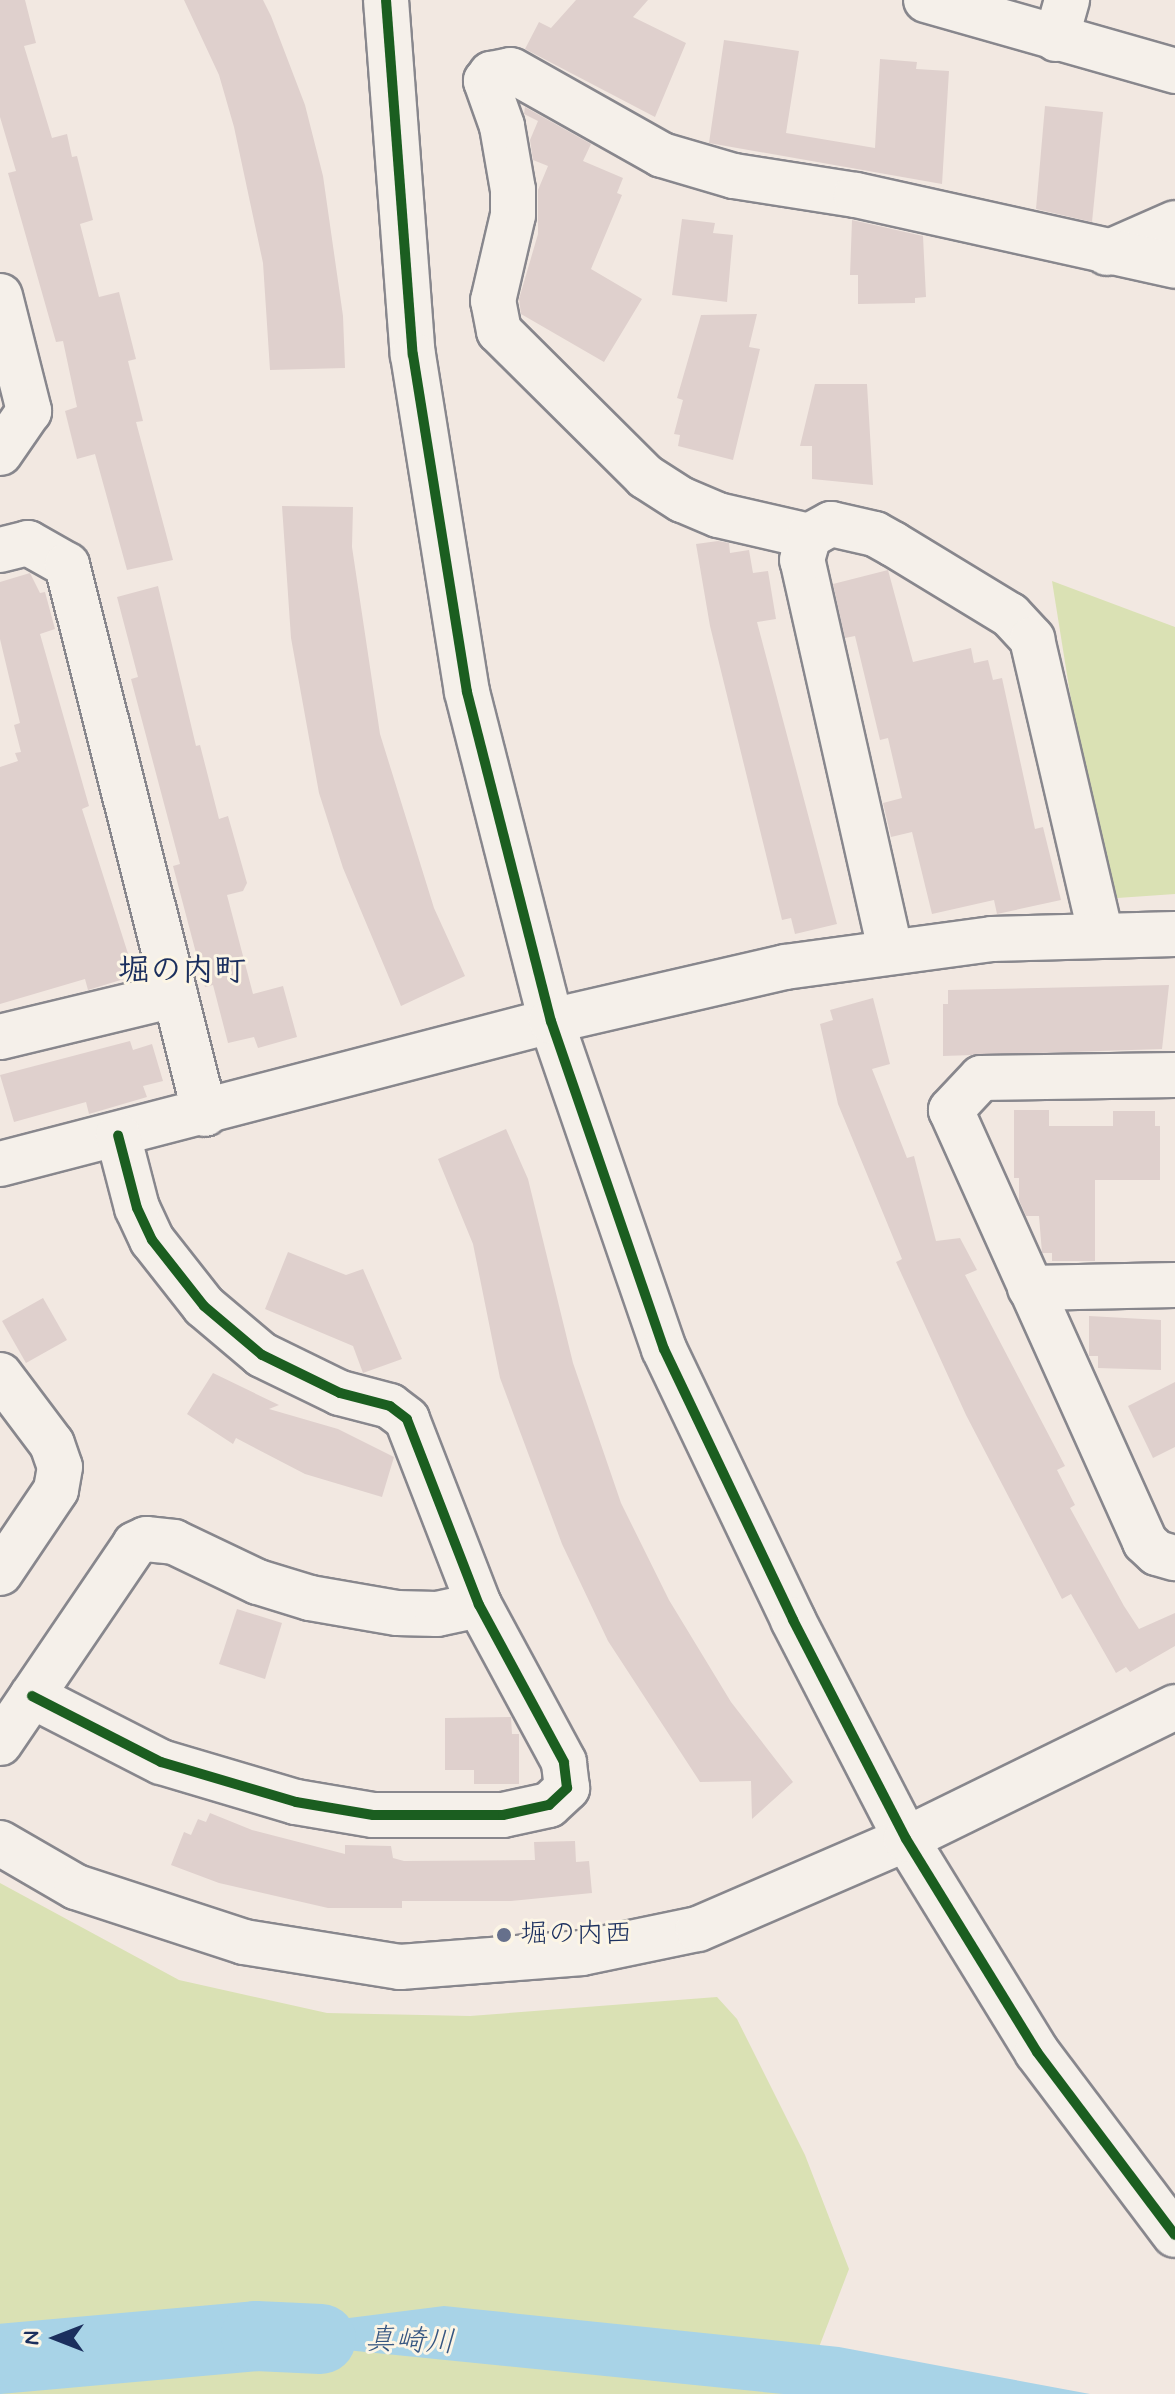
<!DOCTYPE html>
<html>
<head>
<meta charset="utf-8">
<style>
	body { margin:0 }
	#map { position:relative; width:1175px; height:2394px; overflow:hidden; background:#f2e8e1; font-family:Mynerve,"Klee One",sans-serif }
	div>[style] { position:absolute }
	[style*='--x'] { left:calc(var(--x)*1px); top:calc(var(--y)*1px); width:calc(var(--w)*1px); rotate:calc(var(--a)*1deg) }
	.green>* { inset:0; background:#dae1b4 }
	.water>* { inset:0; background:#a8d3e7 }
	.river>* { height:70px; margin:-35px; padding:0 35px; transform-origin:35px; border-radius:35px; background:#a8d3e7 }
	.building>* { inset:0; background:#dfd0cd }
	.roads { filter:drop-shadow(2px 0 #88878d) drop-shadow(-2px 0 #88878d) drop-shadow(0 2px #88878d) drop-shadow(0 -2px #88878d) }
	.minor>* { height:44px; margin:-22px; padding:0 22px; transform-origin:22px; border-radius:22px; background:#f5f0ea }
	.cycleway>* { height:10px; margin:-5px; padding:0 5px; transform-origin:5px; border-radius:5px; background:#1b5e20 }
	.dots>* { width:22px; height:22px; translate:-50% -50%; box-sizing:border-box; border:4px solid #fcf5e5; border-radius:50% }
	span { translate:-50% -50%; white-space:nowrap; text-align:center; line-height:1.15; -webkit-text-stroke:6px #fcf5e5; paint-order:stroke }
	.poi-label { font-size:28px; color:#1b2f5e }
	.left { translate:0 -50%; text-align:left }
	.water-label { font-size:30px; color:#365681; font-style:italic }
	.quarter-label { font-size:32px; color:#1b2f5e; font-weight:700 }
	.north { position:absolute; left:16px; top:2298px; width:80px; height:80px; -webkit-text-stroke:6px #fcf5e5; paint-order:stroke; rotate:270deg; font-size:22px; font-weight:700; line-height:32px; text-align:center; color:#1b2f5e }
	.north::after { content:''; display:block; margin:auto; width:28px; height:36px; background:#1b2f5e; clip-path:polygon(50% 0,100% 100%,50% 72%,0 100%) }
</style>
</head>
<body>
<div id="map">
	<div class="green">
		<div style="clip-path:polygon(1052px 581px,1175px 627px,1175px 894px,1103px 899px)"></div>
		<div style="clip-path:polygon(0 1883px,179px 1980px,327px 2013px,470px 2016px,717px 1997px,737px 2019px,805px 2155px,849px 2269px,801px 2394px,0 2394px)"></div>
	</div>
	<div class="water">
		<div style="clip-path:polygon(444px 2306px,839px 2347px,1090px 2394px,783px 2394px,206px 2336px)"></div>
	</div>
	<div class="river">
		<div style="--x:0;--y:2359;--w:257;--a:-5.1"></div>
		<div style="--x:256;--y:2336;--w:65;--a:2.6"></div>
	</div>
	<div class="building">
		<div style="clip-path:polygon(0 0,25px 0,36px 43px,24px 46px,52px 138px,67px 134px,72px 157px,77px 156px,93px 220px,80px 224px,99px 297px,119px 292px,136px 359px,128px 361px,143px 421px,136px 422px,173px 560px,127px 570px,95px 454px,77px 459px,65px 411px,77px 407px,63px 341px,56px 342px,8px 173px,16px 171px,0 117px)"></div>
		<div style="clip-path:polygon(184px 0,263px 0,271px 16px,305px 105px,323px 176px,343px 316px,345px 368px,270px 370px,263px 263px,234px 127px,219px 75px)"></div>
		<div style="clip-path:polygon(576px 0,648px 0,633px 17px,686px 43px,655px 117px,525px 49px,539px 22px,551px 28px)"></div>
		<div style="clip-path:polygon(724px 40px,799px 51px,786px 133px,875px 148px,880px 59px,917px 62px,916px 69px,949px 71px,942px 184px,709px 143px)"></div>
		<div style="clip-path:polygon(1045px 106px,1103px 112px,1092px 222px,1036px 209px)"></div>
		<div style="clip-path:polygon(525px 107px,591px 144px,583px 161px,623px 178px,617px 193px,622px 195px,591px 269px,642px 299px,604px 362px,521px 314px,519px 299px,538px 234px,538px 190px,548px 166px,533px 160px,530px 140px,538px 121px,524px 114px)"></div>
		<div style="clip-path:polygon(682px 219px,715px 223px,713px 233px,733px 235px,727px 302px,672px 295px)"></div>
		<div style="clip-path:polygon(852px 220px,923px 236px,926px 297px,915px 298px,915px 303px,858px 304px,858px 275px,850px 275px)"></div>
		<div style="clip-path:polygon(757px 314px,749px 347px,760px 349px,733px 460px,678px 446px,680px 435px,674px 434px,683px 400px,677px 398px,701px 315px)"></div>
		<div style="clip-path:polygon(815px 384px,867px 384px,873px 485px,812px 479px,812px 446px,800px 446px)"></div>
		<div style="clip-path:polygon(282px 506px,353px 507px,352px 547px,380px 734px,434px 908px,465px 976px,401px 1006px,343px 868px,319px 793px,291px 638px)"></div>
		<div style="clip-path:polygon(718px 541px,729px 543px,730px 553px,749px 550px,753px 573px,768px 571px,776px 619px,757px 622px,837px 924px,795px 934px,791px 918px,782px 920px,710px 626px,696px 544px)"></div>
		<div style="clip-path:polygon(888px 570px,913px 662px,971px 648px,974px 663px,988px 660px,993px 680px,1002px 678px,1035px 829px,1043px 827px,1061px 900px,997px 914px,994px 900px,932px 914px,912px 832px,891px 837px,883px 803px,902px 798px,888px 738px,880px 740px,855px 636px,845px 638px,833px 584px)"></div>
		<div style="clip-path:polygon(30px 573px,40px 593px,45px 592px,55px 629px,40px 634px,89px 806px,82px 809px,130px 960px,120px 963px,124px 979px,88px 990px,85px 979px,0 1004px,0 767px,18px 761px,15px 753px,21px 752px,14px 725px,20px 723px,0 639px,0 582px)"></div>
		<div style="clip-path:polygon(158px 586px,196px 746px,200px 745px,219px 819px,228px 816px,247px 883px,243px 891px,227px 895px,253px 994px,283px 986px,297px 1037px,258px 1048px,254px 1037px,228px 1043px,213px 985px,205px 987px,173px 866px,180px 864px,131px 679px,138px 677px,117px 597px)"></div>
		<div style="clip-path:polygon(1169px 985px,1162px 1049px,943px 1056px,943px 1004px,948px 1004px,948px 990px)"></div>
		<div style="clip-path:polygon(873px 998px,890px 1064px,872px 1069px,907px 1158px,914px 1156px,936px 1241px,960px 1238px,977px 1270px,965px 1275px,1065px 1466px,1057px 1470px,1075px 1505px,1070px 1508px,1124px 1606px,1139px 1629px,1175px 1613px,1175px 1646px,1130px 1672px,1126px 1667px,1116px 1673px,1071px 1594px,1062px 1599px,966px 1415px,896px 1262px,902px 1259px,838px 1104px,820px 1024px,833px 1020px,830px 1010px)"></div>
		<div style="clip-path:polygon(130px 1041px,133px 1050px,152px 1044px,163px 1081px,143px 1086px,147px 1097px,89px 1114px,86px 1102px,14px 1122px,0 1075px)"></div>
		<div style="clip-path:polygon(1014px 1110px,1049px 1110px,1049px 1126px,1113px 1126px,1113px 1111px,1155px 1111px,1155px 1126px,1160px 1126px,1160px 1180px,1095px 1180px,1095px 1261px,1052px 1261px,1052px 1253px,1042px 1253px,1039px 1216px,1026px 1216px,1019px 1200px,1019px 1178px,1014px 1178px)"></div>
		<div style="clip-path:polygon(506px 1129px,528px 1179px,573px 1363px,621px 1503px,669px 1600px,731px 1702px,793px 1782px,752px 1819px,751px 1781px,700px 1782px,608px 1641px,562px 1544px,500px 1378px,473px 1244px,438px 1159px)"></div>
		<div style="clip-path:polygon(288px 1252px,346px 1275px,363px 1269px,402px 1359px,363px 1373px,353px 1346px,265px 1309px)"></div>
		<div style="clip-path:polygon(43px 1298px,67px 1340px,26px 1363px,2px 1321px)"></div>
		<div style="clip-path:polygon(1089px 1316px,1161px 1320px,1161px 1370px,1098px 1368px,1098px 1356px,1089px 1356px)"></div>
		<div style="clip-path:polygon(213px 1373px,279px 1405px,269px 1409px,338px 1429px,394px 1457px,382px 1497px,305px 1474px,236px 1438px,233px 1444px,187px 1414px)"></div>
		<div style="clip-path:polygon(1175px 1382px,1175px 1447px,1153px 1458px,1128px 1406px)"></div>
		<div style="clip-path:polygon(237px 1609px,282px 1623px,265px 1679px,219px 1664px)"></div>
		<div style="clip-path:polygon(511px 1717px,512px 1734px,519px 1734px,519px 1784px,474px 1784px,474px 1770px,445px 1770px,445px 1718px)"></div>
		<div style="clip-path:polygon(210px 1813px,252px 1830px,345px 1854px,345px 1845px,391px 1846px,393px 1858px,404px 1861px,535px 1860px,534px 1842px,575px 1841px,576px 1862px,589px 1861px,592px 1893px,511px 1901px,402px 1901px,402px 1908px,328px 1908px,219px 1883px,171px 1865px,184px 1832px,191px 1835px,198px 1819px,206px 1822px)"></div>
	</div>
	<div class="roads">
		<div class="minor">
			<div style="--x:386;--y:0;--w:356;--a:85.7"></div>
			<div style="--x:413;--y:355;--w:341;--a:80.9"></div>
			<div style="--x:467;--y:692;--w:340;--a:75.7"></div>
			<div style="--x:551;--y:1021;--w:347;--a:71"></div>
			<div style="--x:664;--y:1349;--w:300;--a:64.5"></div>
			<div style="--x:793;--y:1620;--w:246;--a:62.7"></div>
			<div style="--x:906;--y:1839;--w:250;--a:58.4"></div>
			<div style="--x:1037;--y:2052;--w:229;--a:53"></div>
			<div style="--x:926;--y:0;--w:259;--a:15.9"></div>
			<div style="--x:1056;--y:39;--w:41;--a:-74.2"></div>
			<div style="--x:1107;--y:253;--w:74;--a:-23.8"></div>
			<div style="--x:0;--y:296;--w:119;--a:75.8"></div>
			<div style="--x:29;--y:411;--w:51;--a:124.6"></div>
			<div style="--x:809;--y:536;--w:93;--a:-167"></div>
			<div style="--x:718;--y:515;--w:39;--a:-157"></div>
			<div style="--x:682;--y:500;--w:43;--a:-147.4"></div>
			<div style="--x:646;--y:477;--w:207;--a:-135.2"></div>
			<div style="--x:499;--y:331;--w:31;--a:-101"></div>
			<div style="--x:493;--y:301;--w:88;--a:-76.9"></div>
			<div style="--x:513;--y:215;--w:25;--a:-90"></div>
			<div style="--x:513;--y:190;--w:65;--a:-99.8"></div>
			<div style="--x:502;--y:126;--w:48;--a:-109.6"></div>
			<div style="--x:486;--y:81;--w:9;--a:-54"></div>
			<div style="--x:491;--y:74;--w:20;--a:-11"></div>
			<div style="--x:511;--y:70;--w:173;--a:29.4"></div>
			<div style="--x:662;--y:155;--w:75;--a:16.3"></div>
			<div style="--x:734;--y:176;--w:123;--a:8.9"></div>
			<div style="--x:856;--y:195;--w:327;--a:12.5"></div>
			<div style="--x:0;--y:550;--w:29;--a:-14"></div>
			<div style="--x:28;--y:543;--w:45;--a:29.4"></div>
			<div style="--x:67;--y:565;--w:566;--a:75.89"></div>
			<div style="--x:890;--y:949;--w:399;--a:-102.7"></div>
			<div style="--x:802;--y:560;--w:25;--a:-74"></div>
			<div style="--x:809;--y:536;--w:25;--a:-29"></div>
			<div style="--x:831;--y:524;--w:45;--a:12.8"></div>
			<div style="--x:875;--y:534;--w:21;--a:29"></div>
			<div style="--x:893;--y:544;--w:137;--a:31.3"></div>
			<div style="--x:1010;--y:615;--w:33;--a:47"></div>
			<div style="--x:1032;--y:639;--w:304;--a:76.9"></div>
			<div style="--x:0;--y:1037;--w:180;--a:-13.5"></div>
			<div style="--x:1175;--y:1075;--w:194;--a:179.1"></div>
			<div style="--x:981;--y:1078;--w:44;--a:133.2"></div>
			<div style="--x:951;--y:1110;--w:474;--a:65.8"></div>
			<div style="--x:1145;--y:1542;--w:16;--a:43"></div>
			<div style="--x:1157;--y:1553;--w:19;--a:16"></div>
			<div style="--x:0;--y:1164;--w:569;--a:-14.55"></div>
			<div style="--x:551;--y:1021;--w:240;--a:-13"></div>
			<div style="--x:785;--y:967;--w:209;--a:-7.7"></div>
			<div style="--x:992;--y:939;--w:183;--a:-1.6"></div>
			<div style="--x:1030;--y:1288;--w:145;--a:-1.2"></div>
			<div style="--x:0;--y:1375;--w:86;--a:53"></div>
			<div style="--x:52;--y:1444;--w:24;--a:71"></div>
			<div style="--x:60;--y:1467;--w:23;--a:100"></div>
			<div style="--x:56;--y:1490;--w:100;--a:124"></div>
			<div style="--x:32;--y:1696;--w:145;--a:27.1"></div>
			<div style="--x:161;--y:1762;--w:141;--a:16.5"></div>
			<div style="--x:296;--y:1802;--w:78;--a:9.6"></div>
			<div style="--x:373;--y:1815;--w:130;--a:0"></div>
			<div style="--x:503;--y:1815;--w:47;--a:-12.3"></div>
			<div style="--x:549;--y:1805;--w:25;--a:-43"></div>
			<div style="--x:567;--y:1788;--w:26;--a:-97"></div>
			<div style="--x:564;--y:1762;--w:179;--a:-118.4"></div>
			<div style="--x:479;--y:1605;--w:199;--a:-111.2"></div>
			<div style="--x:407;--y:1419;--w:21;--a:-143"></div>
			<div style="--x:390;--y:1406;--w:52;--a:-165.4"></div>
			<div style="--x:340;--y:1393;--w:87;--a:-154"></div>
			<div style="--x:262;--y:1355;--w:76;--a:-139.8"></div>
			<div style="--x:204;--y:1306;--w:84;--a:-128.2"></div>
			<div style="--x:152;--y:1240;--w:35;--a:-115"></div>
			<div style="--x:137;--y:1208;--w:75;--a:-104.6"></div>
			<div style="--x:0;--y:1743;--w:240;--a:-55.8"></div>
			<div style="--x:135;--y:1544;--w:12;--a:-24"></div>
			<div style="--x:146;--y:1539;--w:28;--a:6"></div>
			<div style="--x:174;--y:1542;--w:93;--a:25.5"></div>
			<div style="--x:258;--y:1582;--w:54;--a:17.1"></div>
			<div style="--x:310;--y:1598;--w:88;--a:9.8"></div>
			<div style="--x:397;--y:1613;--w:40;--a:1.4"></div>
			<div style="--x:437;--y:1614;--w:43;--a:-12.1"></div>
			<div style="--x:0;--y:1843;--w:88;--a:30.1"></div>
			<div style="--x:76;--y:1887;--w:177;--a:18.1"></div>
			<div style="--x:244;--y:1942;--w:158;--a:9.1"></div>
			<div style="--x:400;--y:1967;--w:183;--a:-4.4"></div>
			<div style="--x:582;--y:1953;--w:118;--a:-11.7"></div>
			<div style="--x:698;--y:1929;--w:227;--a:-23.4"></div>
			<div style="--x:906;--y:1839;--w:300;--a:-26.1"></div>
		</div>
	</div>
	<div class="cycleway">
		<div style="--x:386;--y:0;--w:356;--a:85.7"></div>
		<div style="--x:413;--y:355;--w:341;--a:80.9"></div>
		<div style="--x:467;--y:692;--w:340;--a:75.7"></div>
		<div style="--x:551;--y:1021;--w:347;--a:71"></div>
		<div style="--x:664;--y:1349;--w:300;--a:64.5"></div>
		<div style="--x:793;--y:1620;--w:246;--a:62.7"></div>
		<div style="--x:906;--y:1839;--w:250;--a:58.4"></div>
		<div style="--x:1037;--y:2052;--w:229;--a:53"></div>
		<div style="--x:32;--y:1696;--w:145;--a:27.1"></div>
		<div style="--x:161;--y:1762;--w:141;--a:16.5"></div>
		<div style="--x:296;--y:1802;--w:78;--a:9.6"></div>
		<div style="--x:373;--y:1815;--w:130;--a:0"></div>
		<div style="--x:503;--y:1815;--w:47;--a:-12.3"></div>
		<div style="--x:549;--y:1805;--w:25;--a:-43"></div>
		<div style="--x:567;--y:1788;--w:26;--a:-97"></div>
		<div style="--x:564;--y:1762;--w:179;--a:-118.4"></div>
		<div style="--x:479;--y:1605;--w:199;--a:-111.2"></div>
		<div style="--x:407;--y:1419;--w:21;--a:-143"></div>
		<div style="--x:390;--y:1406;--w:52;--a:-165.4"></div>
		<div style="--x:340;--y:1393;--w:87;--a:-154"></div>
		<div style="--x:262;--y:1355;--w:76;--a:-139.8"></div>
		<div style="--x:204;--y:1306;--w:84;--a:-128.2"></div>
		<div style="--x:152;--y:1240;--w:35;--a:-115"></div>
		<div style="--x:137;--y:1208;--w:75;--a:-104.6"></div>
	</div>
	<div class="dots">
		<div style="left:504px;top:1935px;background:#66708c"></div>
	</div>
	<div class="poi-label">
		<span class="left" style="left:520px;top:1935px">堀の内西</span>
	</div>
	<div class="water-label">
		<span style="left:410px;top:2342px;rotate:2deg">真崎川</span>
	</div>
	<div class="quarter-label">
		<span style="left:182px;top:971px">堀の内町</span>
	</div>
	<div class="north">N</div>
</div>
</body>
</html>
